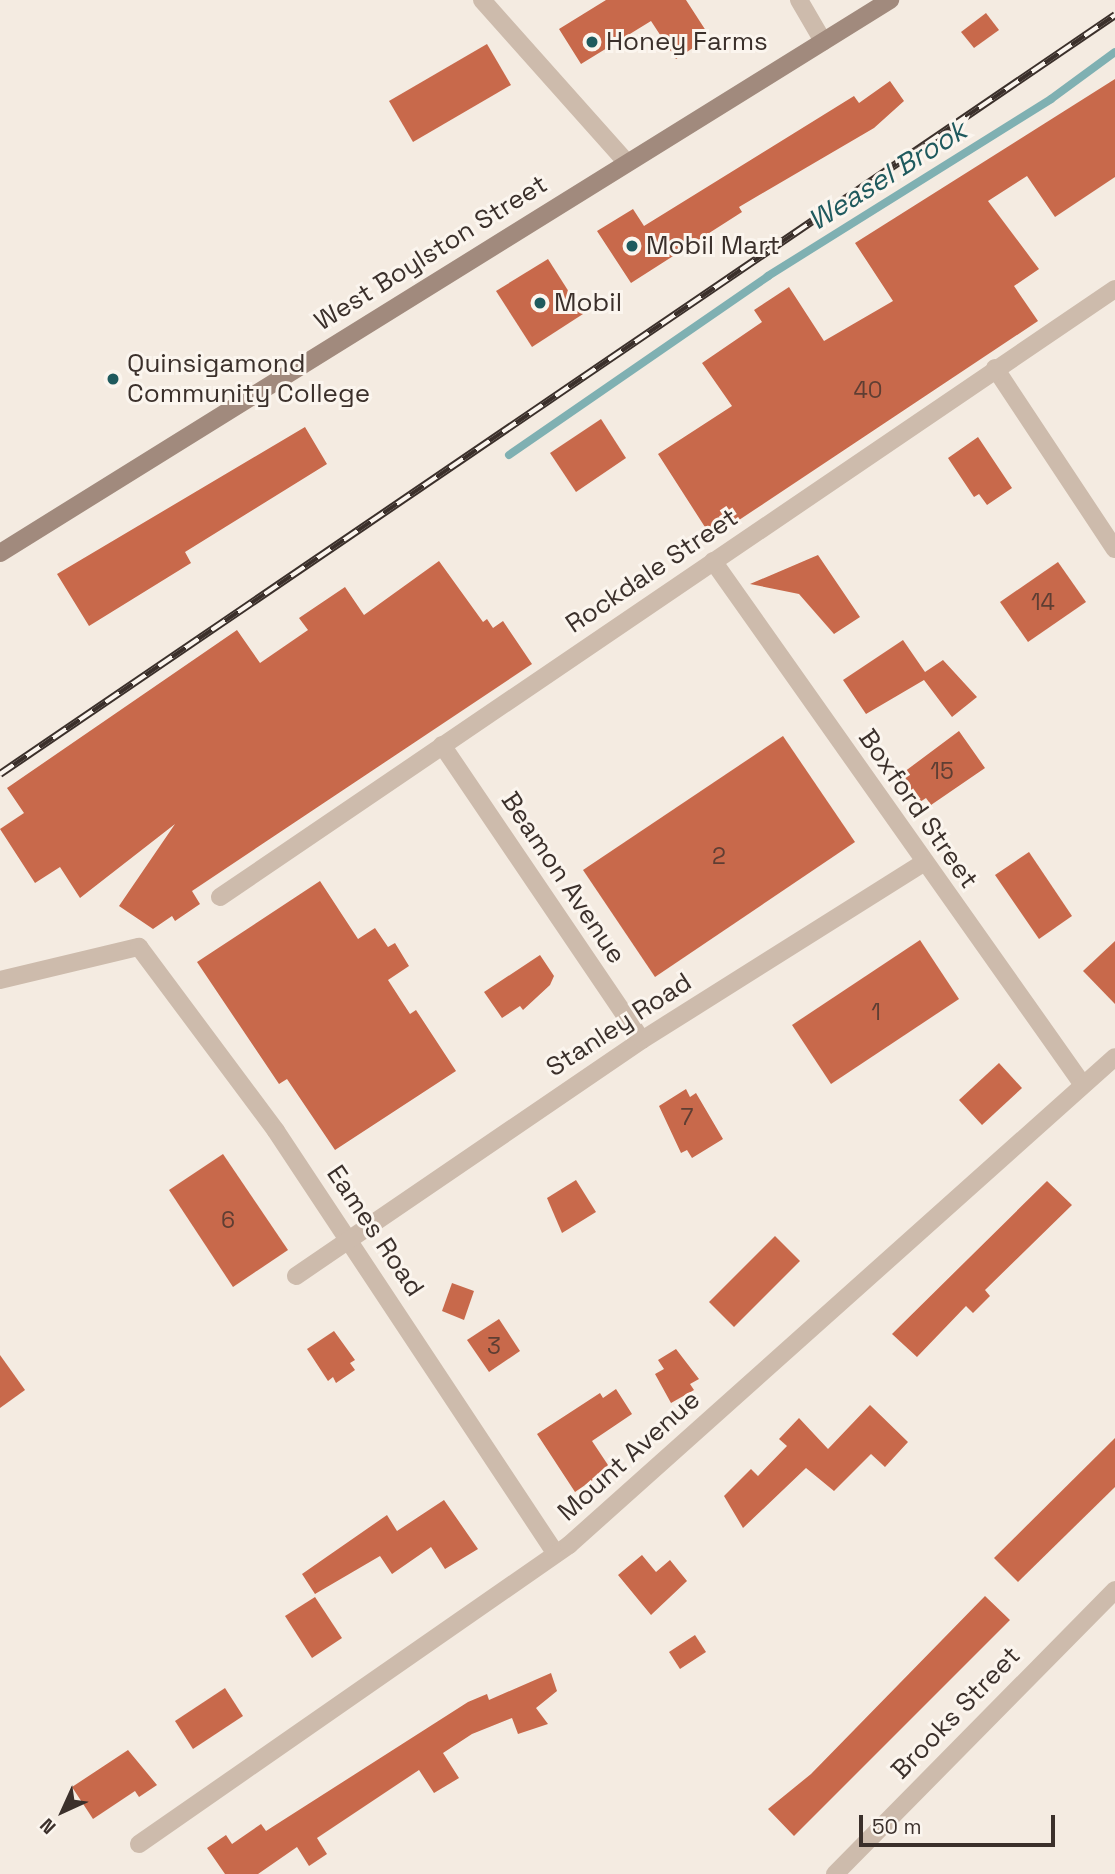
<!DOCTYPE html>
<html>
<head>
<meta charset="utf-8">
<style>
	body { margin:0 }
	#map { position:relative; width:1115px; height:1874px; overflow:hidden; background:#f4ebe1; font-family:"Space Grotesk",sans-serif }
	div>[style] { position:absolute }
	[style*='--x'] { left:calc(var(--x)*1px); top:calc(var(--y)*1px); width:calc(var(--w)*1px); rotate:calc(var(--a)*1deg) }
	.stream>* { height:8px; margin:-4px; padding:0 4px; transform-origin:4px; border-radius:4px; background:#7fb0b2 }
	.building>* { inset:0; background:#c8694b }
	.street>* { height:18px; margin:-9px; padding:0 9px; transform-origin:9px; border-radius:9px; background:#cdbbac }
	.secondary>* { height:18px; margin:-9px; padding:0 9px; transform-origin:9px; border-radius:9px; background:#a18a7d }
	.rail>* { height:8px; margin-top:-4px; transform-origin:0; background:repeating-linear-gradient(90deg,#fbf5ee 0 16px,#3b302b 0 32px); box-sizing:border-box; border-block:2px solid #3b302b }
	.dots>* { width:19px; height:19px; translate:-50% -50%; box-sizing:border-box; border:4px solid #fbf5ee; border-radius:50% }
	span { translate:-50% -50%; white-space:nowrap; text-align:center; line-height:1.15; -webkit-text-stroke:6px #fbf5ee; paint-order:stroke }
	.number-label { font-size:23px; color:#5e3e33 }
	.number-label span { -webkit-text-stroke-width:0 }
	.poi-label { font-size:26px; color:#3b302b }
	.left { translate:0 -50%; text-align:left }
	.street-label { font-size:26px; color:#3b302b }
	.water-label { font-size:28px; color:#1f5a5e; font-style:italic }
	.north { position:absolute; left:28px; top:1776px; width:70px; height:70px; -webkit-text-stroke:5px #fbf5ee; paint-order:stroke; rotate:225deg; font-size:19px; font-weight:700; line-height:28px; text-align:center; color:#3b302b }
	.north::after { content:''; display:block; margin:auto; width:24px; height:32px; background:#3b302b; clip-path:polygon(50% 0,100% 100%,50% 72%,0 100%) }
	.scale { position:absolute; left:859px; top:1815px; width:196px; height:32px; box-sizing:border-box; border:4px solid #3b302b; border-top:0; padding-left:9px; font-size:21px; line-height:24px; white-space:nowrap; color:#3b302b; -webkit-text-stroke:5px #fbf5ee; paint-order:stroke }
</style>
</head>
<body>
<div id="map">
	<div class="stream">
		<div style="--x:509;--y:455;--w:315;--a:-34.6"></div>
		<div style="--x:768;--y:276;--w:334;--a:-32"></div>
		<div style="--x:1051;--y:99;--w:79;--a:-36.3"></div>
	</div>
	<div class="building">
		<div style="clip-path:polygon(606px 0,686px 0,710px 37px,676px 59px,651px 21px,581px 64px,559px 29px)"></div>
		<div style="clip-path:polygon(986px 13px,999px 30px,974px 48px,961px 32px)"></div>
		<div style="clip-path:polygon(487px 44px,511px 85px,413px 142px,389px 101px)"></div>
		<div style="clip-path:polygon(1115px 79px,1115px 177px,1055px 217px,1027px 176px,988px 201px,1039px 269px,1014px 286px,1038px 321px,712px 538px,658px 454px,732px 406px,702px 363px,762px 322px,754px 310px,789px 287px,824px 341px,893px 301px,855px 243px)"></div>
		<div style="clip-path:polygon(890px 81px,904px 101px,874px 128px,739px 207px,742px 212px,631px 283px,597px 231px,633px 209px,644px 226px,854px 96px,859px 103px)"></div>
		<div style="clip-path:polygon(548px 259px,583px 314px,532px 347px,496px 291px)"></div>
		<div style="clip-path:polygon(601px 419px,626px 458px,576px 492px,550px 453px)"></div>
		<div style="clip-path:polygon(305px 427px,327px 464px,185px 552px,191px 563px,89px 626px,57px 574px)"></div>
		<div style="clip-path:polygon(978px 437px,1012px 488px,987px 505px,979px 494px,974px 497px,948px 458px)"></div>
		<div style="clip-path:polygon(818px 555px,860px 617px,834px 634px,799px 594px,750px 584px)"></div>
		<div style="clip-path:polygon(439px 561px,483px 622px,487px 619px,493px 628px,503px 621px,532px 664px,192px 891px,200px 904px,175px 921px,172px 916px,153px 929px,119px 906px,175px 824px,80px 898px,60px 867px,35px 883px,0 829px,24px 813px,7px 788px,237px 630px,260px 663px,308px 630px,299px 618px,345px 587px,364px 615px)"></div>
		<div style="clip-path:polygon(1058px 562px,1086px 602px,1028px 642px,1000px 602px)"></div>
		<div style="clip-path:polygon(903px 640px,925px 672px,943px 660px,977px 697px,952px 717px,924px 680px,866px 714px,843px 680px)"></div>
		<div style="clip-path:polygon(959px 731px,985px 768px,931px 805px,926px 798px,920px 802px,900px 775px)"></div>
		<div style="clip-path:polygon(783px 736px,855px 842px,655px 977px,583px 870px)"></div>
		<div style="clip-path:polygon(1029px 852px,1072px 916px,1039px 939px,995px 875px)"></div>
		<div style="clip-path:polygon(320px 881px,358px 939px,375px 928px,388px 947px,395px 943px,409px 966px,388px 980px,410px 1014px,416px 1010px,456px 1071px,335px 1150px,287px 1079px,279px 1084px,197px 962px)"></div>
		<div style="clip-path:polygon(920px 940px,959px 999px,831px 1084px,792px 1025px)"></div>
		<div style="clip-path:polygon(1115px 941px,1115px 1004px,1083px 971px)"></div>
		<div style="clip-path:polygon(540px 955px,554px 976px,550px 985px,523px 1010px,520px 1006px,502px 1018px,484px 992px)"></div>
		<div style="clip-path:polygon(999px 1063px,1022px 1088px,982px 1125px,959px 1100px)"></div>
		<div style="clip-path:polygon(686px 1089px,690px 1097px,696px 1093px,723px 1139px,692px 1158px,687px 1150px,681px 1153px,659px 1106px)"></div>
		<div style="clip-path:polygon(223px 1154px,288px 1250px,233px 1287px,169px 1190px)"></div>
		<div style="clip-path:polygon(576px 1180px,596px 1212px,562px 1233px,547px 1198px)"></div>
		<div style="clip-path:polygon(1047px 1181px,1072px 1205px,985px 1290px,990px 1296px,973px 1313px,966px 1306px,917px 1357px,892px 1334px)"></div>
		<div style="clip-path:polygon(775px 1236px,800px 1261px,734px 1327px,709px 1302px)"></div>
		<div style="clip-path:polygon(452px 1283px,474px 1291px,464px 1320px,442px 1311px)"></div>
		<div style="clip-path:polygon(499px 1319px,520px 1351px,489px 1372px,467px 1340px)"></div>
		<div style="clip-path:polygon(334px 1331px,355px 1360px,350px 1363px,355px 1370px,336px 1383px,333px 1377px,328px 1381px,307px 1349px)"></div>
		<div style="clip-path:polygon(676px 1349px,699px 1379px,690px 1384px,694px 1390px,671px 1403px,655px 1374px,664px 1369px,658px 1360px)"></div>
		<div style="clip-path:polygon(0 1355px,25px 1390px,0 1408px)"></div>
		<div style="clip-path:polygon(616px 1389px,632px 1414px,592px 1441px,610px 1468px,575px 1492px,537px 1434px,600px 1393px,603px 1398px)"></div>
		<div style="clip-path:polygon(870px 1405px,908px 1442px,885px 1467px,871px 1454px,834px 1491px,806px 1468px,743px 1528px,724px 1496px,751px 1469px,758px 1476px,787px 1446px,779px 1439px,799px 1418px,828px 1449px)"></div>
		<div style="clip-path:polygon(1115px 1438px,1115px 1487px,1018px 1582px,994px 1558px)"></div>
		<div style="clip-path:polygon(444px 1500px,478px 1549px,445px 1569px,431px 1547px,392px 1574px,380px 1556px,315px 1594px,302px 1574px,387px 1515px,397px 1531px)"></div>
		<div style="clip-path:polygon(642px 1555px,656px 1572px,670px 1560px,687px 1581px,651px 1615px,618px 1575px)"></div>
		<div style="clip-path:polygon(985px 1596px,1010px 1620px,794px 1836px,768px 1809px,811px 1774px)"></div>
		<div style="clip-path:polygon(315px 1597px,342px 1638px,312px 1658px,285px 1616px)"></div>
		<div style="clip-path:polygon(695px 1635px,706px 1652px,680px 1669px,669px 1652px)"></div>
		<div style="clip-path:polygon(551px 1673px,557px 1691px,536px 1708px,548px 1724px,518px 1734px,512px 1718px,472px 1734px,443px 1753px,459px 1778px,434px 1793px,419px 1770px,317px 1838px,327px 1854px,309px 1866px,297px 1847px,258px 1874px,225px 1874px,207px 1848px,226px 1835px,232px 1844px,261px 1824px,266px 1831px,468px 1702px,487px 1694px,489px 1700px)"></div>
		<div style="clip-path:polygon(225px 1688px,243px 1716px,193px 1749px,175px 1721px)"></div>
		<div style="clip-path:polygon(128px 1750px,157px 1785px,139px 1797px,135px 1791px,93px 1819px,72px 1787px)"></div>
	</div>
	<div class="street">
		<div style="--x:482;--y:0;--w:218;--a:48.3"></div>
		<div style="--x:799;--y:0;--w:48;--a:59.7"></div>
		<div style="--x:995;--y:368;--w:217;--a:56.5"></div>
		<div style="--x:713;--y:561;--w:641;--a:54.77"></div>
		<div style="--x:442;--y:745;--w:356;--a:55.9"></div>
		<div style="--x:220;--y:897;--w:1082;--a:-34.19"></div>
		<div style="--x:0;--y:980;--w:143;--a:-13.4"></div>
		<div style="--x:139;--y:947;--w:229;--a:53.3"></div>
		<div style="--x:276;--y:1131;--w:507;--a:56.5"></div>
		<div style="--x:296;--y:1276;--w:419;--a:-34.3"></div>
		<div style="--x:642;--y:1040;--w:332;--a:-32.2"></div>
		<div style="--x:139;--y:1844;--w:524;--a:-34.81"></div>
		<div style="--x:569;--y:1545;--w:732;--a:-41.79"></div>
		<div style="--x:835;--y:1874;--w:399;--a:-45.4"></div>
	</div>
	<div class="secondary">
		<div style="--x:0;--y:553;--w:1048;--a:-31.85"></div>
	</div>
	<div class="rail">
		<div style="--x:0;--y:774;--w:1349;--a:-34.24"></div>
	</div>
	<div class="dots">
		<div style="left:592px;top:42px;background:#1f5a5e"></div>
		<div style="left:632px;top:246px;background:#1f5a5e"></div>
		<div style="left:540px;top:303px;background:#1f5a5e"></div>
		<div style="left:113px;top:379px;background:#1f5a5e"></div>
	</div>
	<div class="number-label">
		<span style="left:868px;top:390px">40</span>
		<span style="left:1043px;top:602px">14</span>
		<span style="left:942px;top:771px">15</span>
		<span style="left:719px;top:856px">2</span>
		<span style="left:876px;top:1012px">1</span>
		<span style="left:687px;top:1117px">7</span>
		<span style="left:228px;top:1220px">6</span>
		<span style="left:494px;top:1346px">3</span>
	</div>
	<div class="poi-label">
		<span class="left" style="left:606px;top:42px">Honey Farms</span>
		<span class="left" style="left:646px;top:246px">Mobil Mart</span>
		<span class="left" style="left:554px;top:303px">Mobil</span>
		<span class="left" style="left:127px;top:379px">Quinsigamond<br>Community College</span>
	</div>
	<div class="street-label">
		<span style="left:431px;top:253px;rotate:-32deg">West Boylston Street</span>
		<span style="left:652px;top:571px;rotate:-34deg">Rockdale Street</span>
		<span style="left:918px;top:809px;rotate:55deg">Boxford Street</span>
		<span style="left:563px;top:878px;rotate:56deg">Beamon Avenue</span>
		<span style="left:619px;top:1025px;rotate:-33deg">Stanley Road</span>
		<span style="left:375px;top:1231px;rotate:56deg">Eames Road</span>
		<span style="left:629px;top:1456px;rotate:-42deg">Mount Avenue</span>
		<span style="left:956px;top:1713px;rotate:-46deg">Brooks Street</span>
	</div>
	<div class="water-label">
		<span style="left:887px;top:175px;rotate:-32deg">Weasel Brook</span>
	</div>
	<div class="north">N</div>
	<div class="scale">50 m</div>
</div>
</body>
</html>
